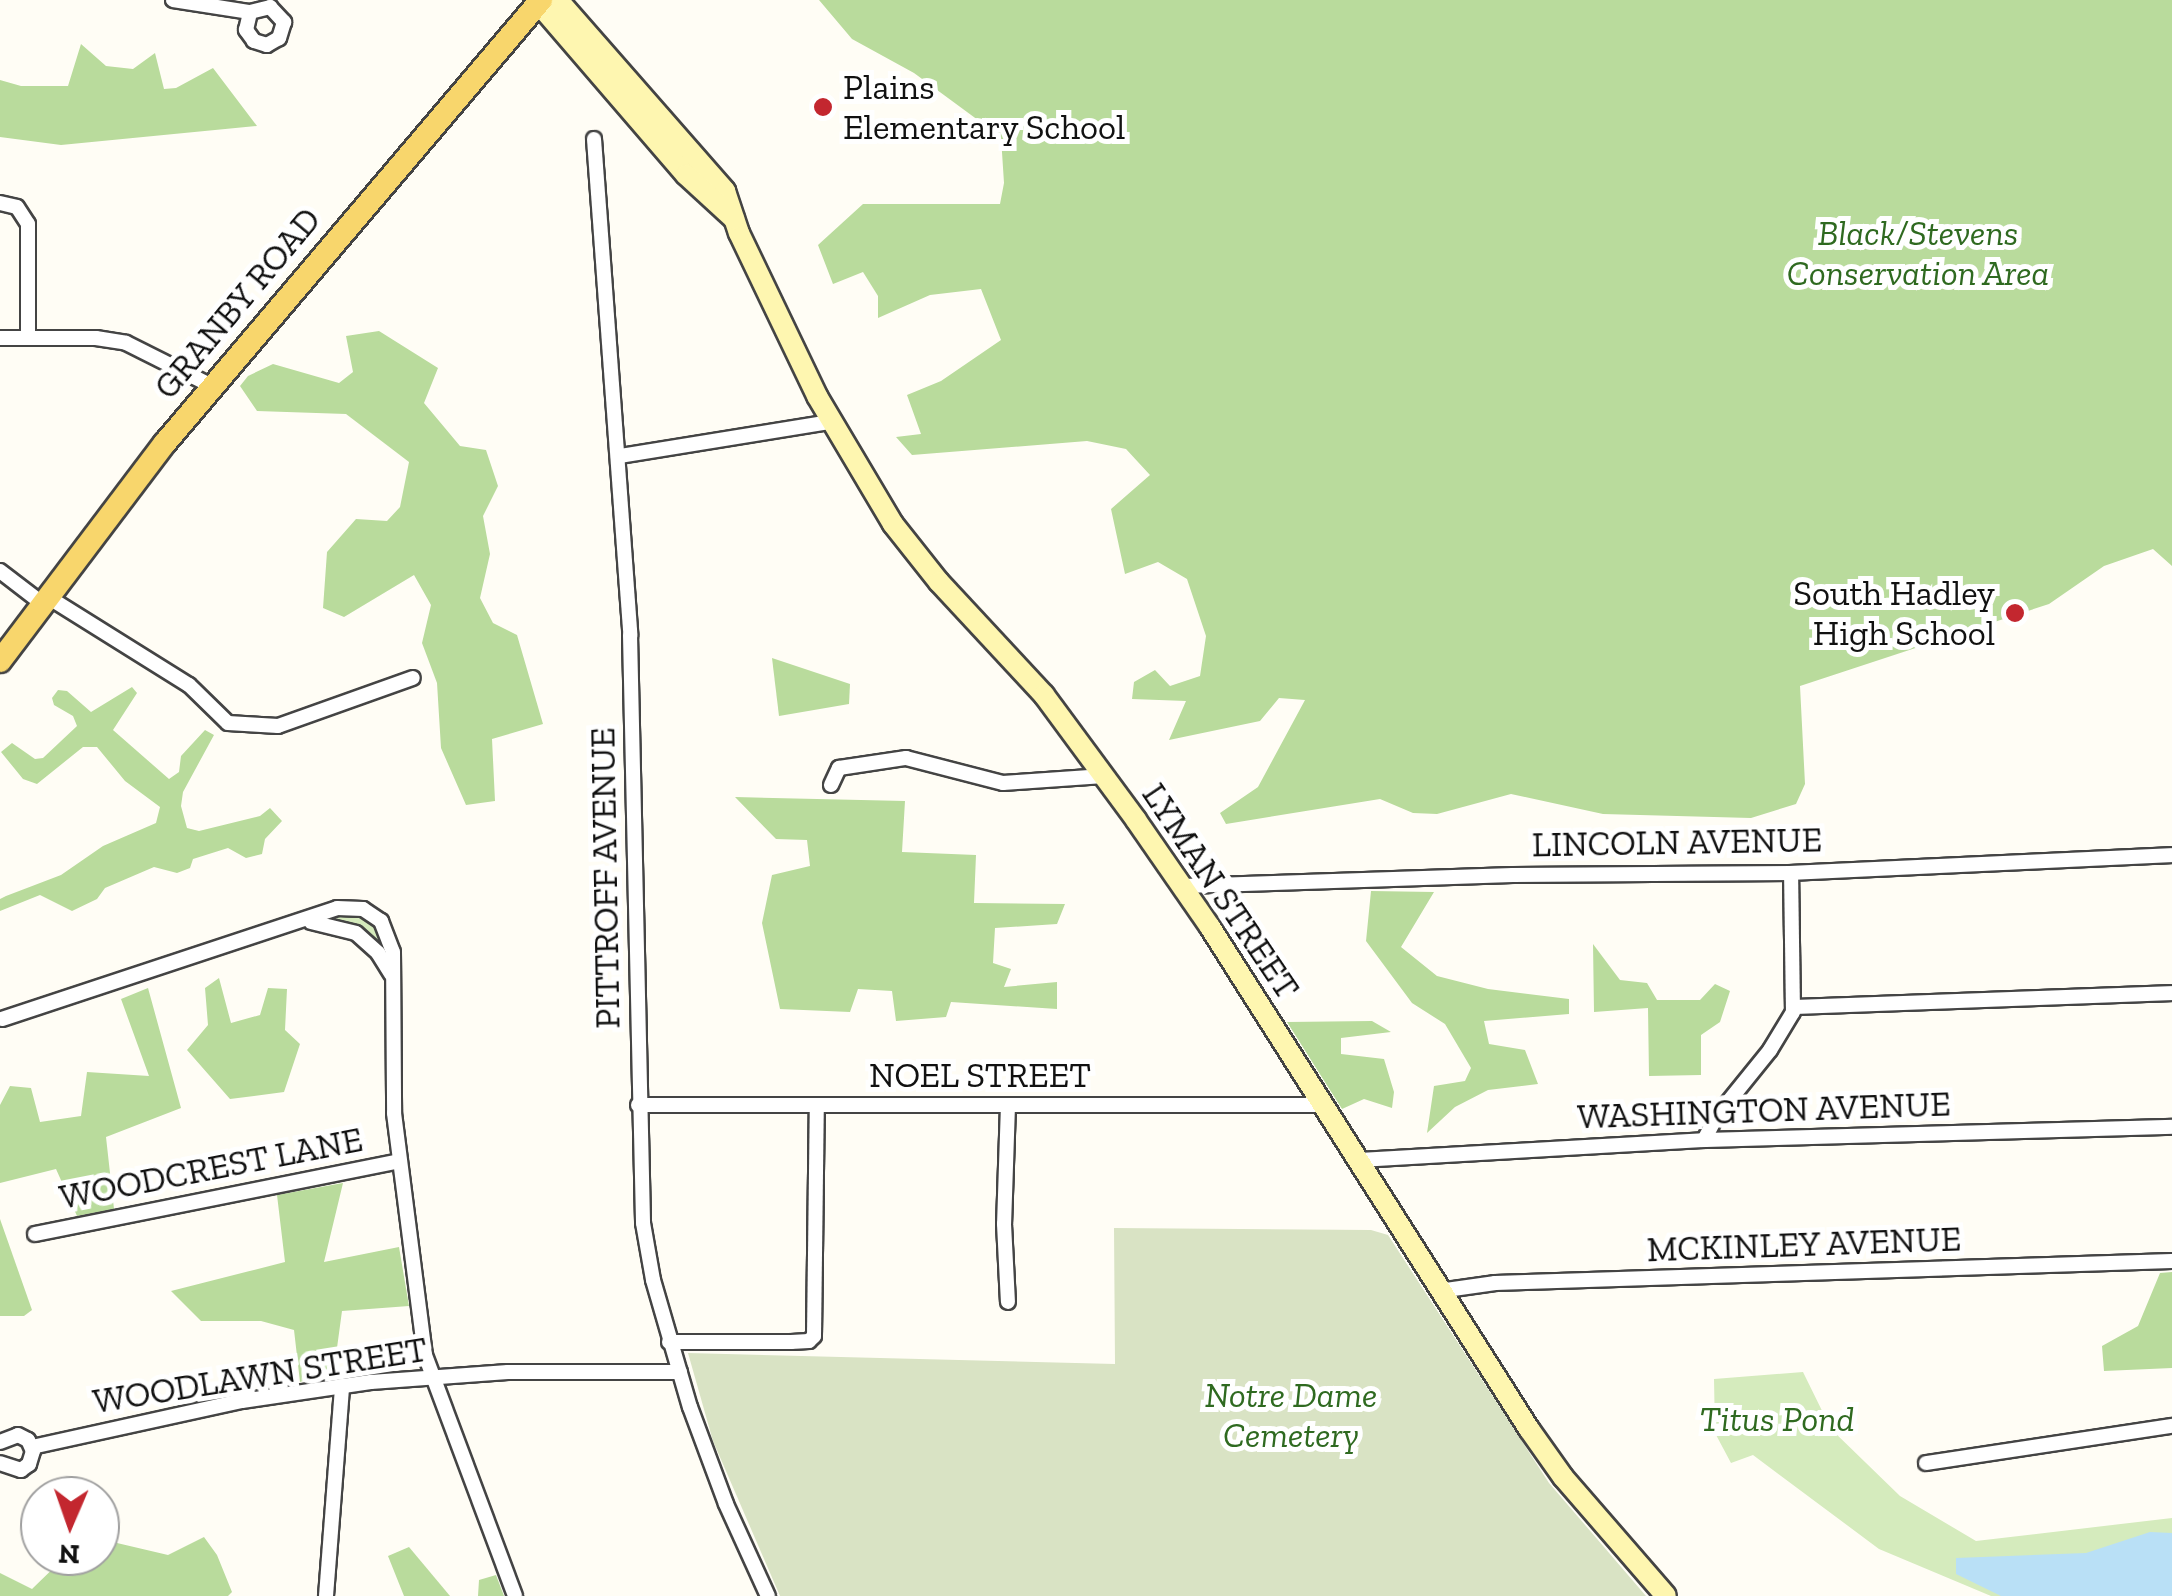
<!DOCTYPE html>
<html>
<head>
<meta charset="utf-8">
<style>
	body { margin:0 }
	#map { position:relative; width:2172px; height:1596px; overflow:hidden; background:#fffdf5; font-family:"Zilla Slab",serif }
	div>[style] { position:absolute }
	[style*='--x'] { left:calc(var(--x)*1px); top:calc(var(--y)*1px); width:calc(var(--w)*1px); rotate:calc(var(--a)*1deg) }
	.green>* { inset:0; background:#d5ebbd }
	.forest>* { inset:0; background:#b9db9c }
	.cemetery>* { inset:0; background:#d9e3c4 }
	.water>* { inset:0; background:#b9e0f6 }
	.roads { filter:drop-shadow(2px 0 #444) drop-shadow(-2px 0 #444) drop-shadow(0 2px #444) drop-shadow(0 -2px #444) }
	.minor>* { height:14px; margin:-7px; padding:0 7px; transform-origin:7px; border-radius:7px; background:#fff }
	.secondary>* { height:20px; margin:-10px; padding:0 10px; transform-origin:10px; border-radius:10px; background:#fef6b0 }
	.primary>* { height:22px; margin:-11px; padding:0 11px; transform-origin:11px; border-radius:11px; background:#f8d66c }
	.dots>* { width:28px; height:28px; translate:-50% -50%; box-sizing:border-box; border:5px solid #fff; border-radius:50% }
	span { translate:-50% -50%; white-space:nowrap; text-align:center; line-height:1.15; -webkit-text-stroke:10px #fff; paint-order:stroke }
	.poi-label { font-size:35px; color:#111 }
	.left { translate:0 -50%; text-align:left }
	.right { translate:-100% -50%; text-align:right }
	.park-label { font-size:35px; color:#2f6a20; font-style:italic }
	.street-label { font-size:35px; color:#111 }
	.north { position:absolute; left:20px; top:1476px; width:100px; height:100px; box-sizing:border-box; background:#fff; border:2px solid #a0a0a0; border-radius:50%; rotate:182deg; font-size:28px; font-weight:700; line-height:40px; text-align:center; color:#111 }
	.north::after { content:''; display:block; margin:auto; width:35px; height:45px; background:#c3272f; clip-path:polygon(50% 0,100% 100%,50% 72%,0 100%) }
</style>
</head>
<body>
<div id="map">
	<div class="green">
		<div style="clip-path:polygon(358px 912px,381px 928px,388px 952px,333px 916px)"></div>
		<div style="clip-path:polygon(1803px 1372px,1831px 1429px,1900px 1496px,1976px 1541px,2172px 1518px,2172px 1596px,1991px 1596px,1879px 1549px,1753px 1455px,1731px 1463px,1715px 1433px,1714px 1379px)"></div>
	</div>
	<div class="forest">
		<div style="clip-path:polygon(819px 0,2172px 0,2172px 566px,2153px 549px,2104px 566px,2049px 604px,1800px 686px,1805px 784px,1796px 804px,1751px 818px,1603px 814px,1511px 794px,1437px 814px,1413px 813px,1380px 799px,1226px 824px,1220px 813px,1258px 787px,1305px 700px,1279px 698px,1260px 721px,1169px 740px,1186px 701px,1132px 699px,1134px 682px,1155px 670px,1170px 686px,1200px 676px,1206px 636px,1187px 579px,1158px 562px,1125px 574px,1111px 509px,1150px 475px,1126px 449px,1087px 441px,912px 455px,896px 437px,921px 434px,907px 395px,941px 381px,1001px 340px,981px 289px,930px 295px,878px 318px,878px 296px,863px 272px,833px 284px,818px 245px,863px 204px,1000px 204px,1004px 183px,1001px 137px,914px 73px,852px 39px)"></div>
		<div style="clip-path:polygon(81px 44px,106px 66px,133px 69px,155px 53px,164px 89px,176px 88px,213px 68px,257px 126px,61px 145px,0 137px,0 80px,21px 86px,68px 86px)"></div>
		<div style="clip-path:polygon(379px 331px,438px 368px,424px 403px,460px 446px,486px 450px,498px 486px,483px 516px,490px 554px,480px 598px,493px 623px,517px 635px,543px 724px,492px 739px,495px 801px,466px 805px,441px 748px,437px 683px,422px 643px,431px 605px,414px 575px,344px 617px,323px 608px,327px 552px,356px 519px,387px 521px,400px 507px,409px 462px,346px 414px,257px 411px,240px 386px,248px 376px,273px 364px,339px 383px,353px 372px,346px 336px)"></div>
		<div style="clip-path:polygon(772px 658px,850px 684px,849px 704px,779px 716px)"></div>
		<div style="clip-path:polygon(132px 687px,137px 693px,113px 730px,169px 779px,179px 772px,181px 756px,205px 730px,214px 735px,183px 792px,181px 806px,187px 828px,199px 831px,260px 816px,270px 808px,282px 821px,265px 839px,262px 854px,246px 858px,228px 848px,193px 859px,190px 868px,177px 873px,154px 867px,105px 888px,97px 899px,72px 911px,40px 895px,0 911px,0 899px,6px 896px,61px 875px,103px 846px,156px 823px,160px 807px,125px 781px,97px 747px,83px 747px,37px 784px,23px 779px,1px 752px,12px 743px,35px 759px,43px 758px,77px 726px,73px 716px,54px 705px,52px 698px,58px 690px,67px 691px,91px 712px)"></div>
		<div style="clip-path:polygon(735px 797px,905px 801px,902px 852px,976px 855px,974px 903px,1065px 904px,1057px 924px,995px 928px,993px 963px,1011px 969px,1004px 987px,1057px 982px,1057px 1009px,951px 1002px,946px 1017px,896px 1021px,892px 991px,858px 989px,850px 1012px,780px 1009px,762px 923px,772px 875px,810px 866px,807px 840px,776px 839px)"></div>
		<div style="clip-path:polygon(1371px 891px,1434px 892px,1401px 947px,1437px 976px,1488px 989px,1569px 999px,1569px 1014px,1484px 1021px,1489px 1044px,1525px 1050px,1538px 1084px,1488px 1090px,1455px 1107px,1427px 1133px,1434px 1086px,1465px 1081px,1471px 1068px,1445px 1024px,1412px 1003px,1366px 941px)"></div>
		<div style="clip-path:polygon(1593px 944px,1620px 980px,1647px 983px,1657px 1000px,1700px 1000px,1715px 984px,1730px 991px,1720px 1022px,1701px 1035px,1701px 1075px,1649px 1076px,1648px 1008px,1594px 1012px)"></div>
		<div style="clip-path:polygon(219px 978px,231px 1023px,260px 1015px,268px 988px,287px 989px,285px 1030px,300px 1044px,284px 1092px,230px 1099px,187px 1050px,208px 1025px,205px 988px)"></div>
		<div style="clip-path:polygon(148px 988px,181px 1108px,106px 1137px,114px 1209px,77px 1216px,56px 1169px,0 1183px,0 1105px,10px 1086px,31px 1088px,40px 1122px,81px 1116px,87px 1072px,149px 1076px,121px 999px)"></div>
		<div style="clip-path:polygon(1372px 1021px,1391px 1032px,1341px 1038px,1341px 1054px,1384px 1059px,1394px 1092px,1392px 1108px,1364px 1099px,1342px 1109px,1287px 1022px)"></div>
		<div style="clip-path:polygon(343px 1183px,324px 1262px,399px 1247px,409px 1306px,342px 1311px,334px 1370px,300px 1382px,294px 1330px,261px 1321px,201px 1321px,171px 1291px,285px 1262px,277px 1195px)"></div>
		<div style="clip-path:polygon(0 1219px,32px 1310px,24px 1316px,0 1316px)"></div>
		<div style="clip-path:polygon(2172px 1272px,2172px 1368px,2104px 1371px,2102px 1346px,2138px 1326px,2160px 1273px)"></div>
		<div style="clip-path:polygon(204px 1537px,217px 1555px,232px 1592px,228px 1596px,0 1596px,0 1573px,32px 1589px,66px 1556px,100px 1556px,100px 1539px,168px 1555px)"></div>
		<div style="clip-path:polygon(409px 1547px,450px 1596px,404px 1596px,388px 1556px)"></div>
		<div style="clip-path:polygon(496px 1575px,504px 1596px,478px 1596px,479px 1580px)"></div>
	</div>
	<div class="cemetery">
		<div style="clip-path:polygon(1114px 1228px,1371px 1230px,1388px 1235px,1549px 1483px,1646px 1596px,780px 1596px,713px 1441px,688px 1353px,1115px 1364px)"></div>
	</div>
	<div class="water">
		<div style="clip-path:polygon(2150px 1532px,2172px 1533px,2172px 1596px,2001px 1596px,1956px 1574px,1956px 1558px,2086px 1553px)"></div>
	</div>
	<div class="roads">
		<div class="minor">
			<div style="--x:173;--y:0;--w:78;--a:8.9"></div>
			<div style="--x:250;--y:12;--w:21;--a:-14"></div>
			<div style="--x:270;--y:7;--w:21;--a:47"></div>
			<div style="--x:284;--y:22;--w:17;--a:107"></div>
			<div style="--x:279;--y:38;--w:14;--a:150"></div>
			<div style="--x:267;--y:45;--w:14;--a:-163"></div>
			<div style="--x:254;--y:41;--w:14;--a:-126"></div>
			<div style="--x:246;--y:30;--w:18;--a:-77"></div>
			<div style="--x:594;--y:139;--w:497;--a:85.8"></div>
			<div style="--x:630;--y:635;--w:588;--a:88.73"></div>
			<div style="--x:643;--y:1223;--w:58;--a:80"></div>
			<div style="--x:653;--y:1280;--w:132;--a:73.8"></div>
			<div style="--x:690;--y:1407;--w:103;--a:69.6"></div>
			<div style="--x:726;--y:1504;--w:101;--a:65.5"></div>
			<div style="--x:0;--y:203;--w:17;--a:13"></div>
			<div style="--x:17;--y:207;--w:20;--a:57"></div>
			<div style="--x:28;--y:224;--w:113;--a:90"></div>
			<div style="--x:0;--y:338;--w:96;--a:0"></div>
			<div style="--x:96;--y:338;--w:30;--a:9"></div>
			<div style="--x:126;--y:343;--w:98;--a:26.6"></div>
			<div style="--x:620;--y:456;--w:214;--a:-9.2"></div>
			<div style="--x:0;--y:571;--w:54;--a:37.5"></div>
			<div style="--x:48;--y:597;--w:166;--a:32"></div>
			<div style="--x:189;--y:685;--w:54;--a:44.3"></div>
			<div style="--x:228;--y:723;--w:50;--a:3.4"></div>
			<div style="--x:278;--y:726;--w:143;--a:-19.6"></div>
			<div style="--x:831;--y:785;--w:19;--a:-65"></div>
			<div style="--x:839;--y:768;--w:68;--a:-8.5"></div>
			<div style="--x:906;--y:758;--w:100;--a:14.5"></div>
			<div style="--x:1003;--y:783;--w:101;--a:-4"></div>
			<div style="--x:1184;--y:886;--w:329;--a:-1.9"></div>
			<div style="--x:1513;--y:875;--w:278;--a:-0.4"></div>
			<div style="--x:1791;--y:873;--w:381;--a:-2.7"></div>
			<div style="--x:311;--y:922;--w:46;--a:13.7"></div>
			<div style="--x:356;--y:933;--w:30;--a:42"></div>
			<div style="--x:378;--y:953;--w:25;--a:58"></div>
			<div style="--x:1795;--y:1007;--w:377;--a:-2.1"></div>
			<div style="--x:2;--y:1019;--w:353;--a:-18.3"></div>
			<div style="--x:337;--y:908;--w:26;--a:2"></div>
			<div style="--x:363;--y:909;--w:22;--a:34"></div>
			<div style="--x:381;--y:921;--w:33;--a:69"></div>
			<div style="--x:393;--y:952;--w:161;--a:89.6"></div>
			<div style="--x:394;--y:1113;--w:244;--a:82.7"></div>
			<div style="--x:425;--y:1355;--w:257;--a:69.5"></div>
			<div style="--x:638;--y:1105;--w:685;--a:0"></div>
			<div style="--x:1008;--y:1105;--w:119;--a:91.9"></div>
			<div style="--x:1004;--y:1224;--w:78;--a:87.1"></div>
			<div style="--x:1704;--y:1140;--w:26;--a:-62"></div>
			<div style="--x:1716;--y:1117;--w:86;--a:-51.1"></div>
			<div style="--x:1770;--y:1050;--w:44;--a:-58.8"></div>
			<div style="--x:1793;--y:1012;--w:139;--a:-90.8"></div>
			<div style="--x:1358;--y:1160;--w:347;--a:-3.3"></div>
			<div style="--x:1704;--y:1140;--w:468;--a:-1.6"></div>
			<div style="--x:35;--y:1234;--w:371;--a:-11.3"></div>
			<div style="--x:1439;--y:1291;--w:57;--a:-8.1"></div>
			<div style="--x:1495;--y:1283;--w:677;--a:-1.86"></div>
			<div style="--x:669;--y:1342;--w:122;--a:0"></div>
			<div style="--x:791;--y:1342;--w:18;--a:-3"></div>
			<div style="--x:809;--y:1341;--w:7;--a:-45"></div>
			<div style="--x:814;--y:1336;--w:231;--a:-89.3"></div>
			<div style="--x:0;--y:1442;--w:19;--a:-21"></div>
			<div style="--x:18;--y:1435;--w:11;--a:27"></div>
			<div style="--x:28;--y:1440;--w:12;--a:66"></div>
			<div style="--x:33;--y:1451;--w:14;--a:107"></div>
			<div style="--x:29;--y:1464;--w:10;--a:143"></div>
			<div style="--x:21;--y:1470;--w:22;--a:-162"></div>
			<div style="--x:32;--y:1447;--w:215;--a:-12.4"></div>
			<div style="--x:242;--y:1401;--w:130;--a:-8.4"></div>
			<div style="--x:371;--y:1382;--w:137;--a:-4.2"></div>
			<div style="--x:508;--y:1372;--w:172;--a:0"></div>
			<div style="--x:1926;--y:1463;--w:249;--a:-8.6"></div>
			<div style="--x:326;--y:1596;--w:211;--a:-85.6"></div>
		</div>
		<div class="secondary">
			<div style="--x:558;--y:0;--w:254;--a:48.8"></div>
			<div style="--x:725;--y:191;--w:44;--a:71.6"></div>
			<div style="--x:739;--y:233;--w:181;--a:64.4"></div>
			<div style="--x:817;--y:396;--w:149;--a:59.3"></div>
			<div style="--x:893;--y:524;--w:74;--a:51.6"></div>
			<div style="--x:939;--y:582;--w:154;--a:47.1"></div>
			<div style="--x:1044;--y:695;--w:155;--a:53.6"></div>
			<div style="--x:1136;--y:820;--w:130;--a:55.3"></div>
			<div style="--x:1210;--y:927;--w:595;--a:57.57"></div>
			<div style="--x:1529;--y:1429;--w:59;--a:54.7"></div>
			<div style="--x:1563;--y:1477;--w:157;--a:49.1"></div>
			<div style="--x:538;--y:3;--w:227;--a:49.3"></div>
			<div style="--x:686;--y:175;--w:65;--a:42.5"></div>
		</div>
		<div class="primary">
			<div style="--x:0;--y:661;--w:273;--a:-52.9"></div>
			<div style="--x:165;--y:443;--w:581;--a:-49.68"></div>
		</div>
	</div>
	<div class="dots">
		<div style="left:823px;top:107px;background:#c3272f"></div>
		<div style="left:2015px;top:613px;background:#c3272f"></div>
	</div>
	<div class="poi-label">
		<span class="left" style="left:843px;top:107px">Plains<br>Elementary School</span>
		<span class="right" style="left:1995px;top:613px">South Hadley<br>High School</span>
	</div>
	<div class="park-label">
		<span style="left:1918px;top:253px">Black/Stevens<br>Conservation Area</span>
		<span style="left:1291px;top:1415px">Notre Dame<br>Cemetery</span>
		<span style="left:1777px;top:1419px">Titus Pond</span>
	</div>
	<div class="street-label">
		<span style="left:237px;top:303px;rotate:-50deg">GRANBY ROAD</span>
		<span style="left:1677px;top:842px;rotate:-1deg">LINCOLN AVENUE</span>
		<span style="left:605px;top:878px;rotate:-91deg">PITTROFF AVENUE</span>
		<span style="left:1221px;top:891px;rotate:56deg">LYMAN STREET</span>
		<span style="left:980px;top:1075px">NOEL STREET</span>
		<span style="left:1764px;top:1110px;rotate:-2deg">WASHINGTON AVENUE</span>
		<span style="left:211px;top:1168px;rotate:-11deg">WOODCREST LANE</span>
		<span style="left:1804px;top:1244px;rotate:-2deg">MCKINLEY AVENUE</span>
		<span style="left:260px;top:1375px;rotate:-9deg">WOODLAWN STREET</span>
	</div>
	<div class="north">N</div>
</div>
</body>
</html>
